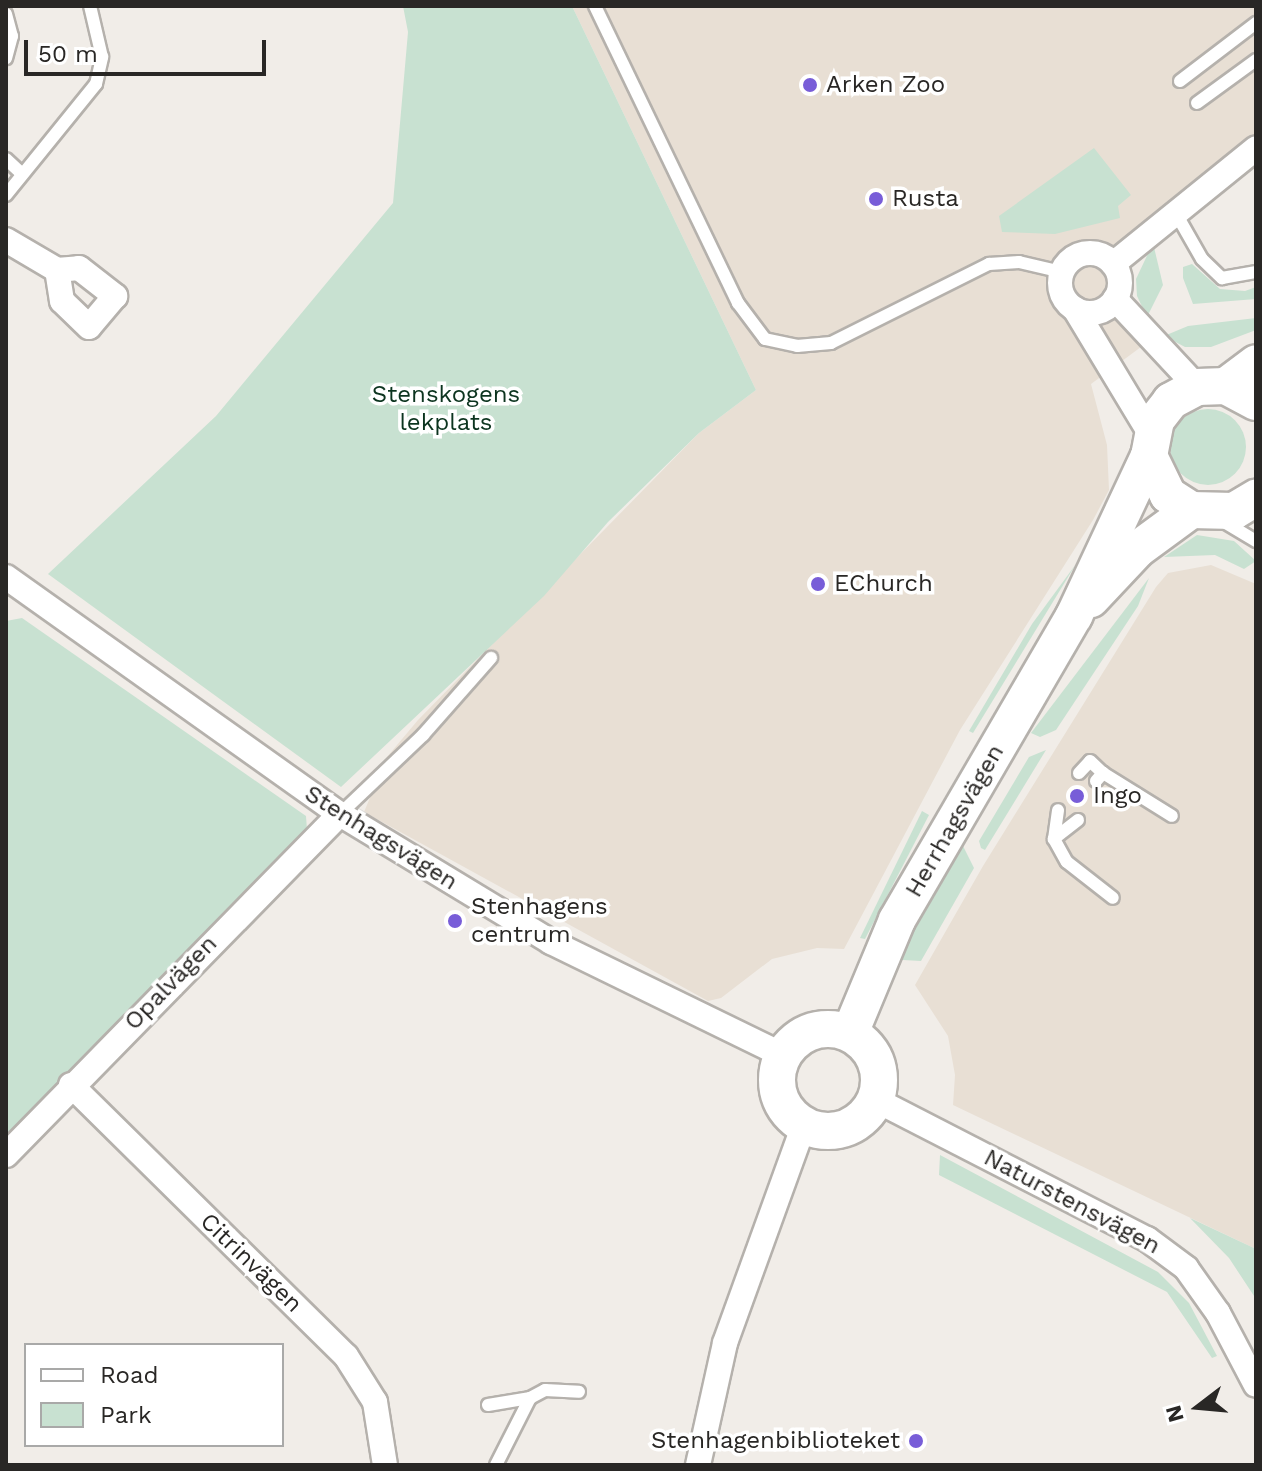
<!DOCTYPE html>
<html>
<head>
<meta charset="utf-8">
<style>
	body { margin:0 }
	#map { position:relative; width:1262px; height:1471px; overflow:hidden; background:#f1ede8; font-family:"Work Sans",sans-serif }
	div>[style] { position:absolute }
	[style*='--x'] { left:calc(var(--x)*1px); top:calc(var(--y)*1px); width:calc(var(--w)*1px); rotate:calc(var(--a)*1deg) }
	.built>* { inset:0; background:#e8dfd4 }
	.green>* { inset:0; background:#c8e1d1 }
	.round { border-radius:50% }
	.roads { filter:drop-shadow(2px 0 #b5b1ac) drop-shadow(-2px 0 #b5b1ac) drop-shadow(0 2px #b5b1ac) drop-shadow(0 -2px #b5b1ac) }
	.lane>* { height:12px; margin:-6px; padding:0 6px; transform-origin:6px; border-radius:6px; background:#fff }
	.street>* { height:24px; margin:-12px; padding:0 12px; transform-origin:12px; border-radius:12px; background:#fff }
	.street>.ring { margin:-12px; padding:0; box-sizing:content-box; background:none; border:24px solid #fff; border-radius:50% }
	.secondary>* { height:36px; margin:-18px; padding:0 18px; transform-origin:18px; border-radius:18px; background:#fff }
	.secondary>.ring { margin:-18px; padding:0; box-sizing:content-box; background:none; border:36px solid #fff; border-radius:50% }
	.dots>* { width:22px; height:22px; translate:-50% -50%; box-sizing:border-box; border:4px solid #fff; border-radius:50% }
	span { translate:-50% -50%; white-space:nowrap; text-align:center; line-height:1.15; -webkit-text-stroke:7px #fff; paint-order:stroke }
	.poi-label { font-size:24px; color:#292725 }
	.left { translate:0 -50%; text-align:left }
	.right { translate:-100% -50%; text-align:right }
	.park-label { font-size:24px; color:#0c341f }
	.street-label { font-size:24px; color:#292725 }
	.frame { position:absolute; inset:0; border:8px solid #292725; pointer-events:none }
	.legend { position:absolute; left:24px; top:1343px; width:260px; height:104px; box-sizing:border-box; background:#fff; border:2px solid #a9a9a8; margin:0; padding:10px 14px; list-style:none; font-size:24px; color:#292725 }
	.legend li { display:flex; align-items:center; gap:16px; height:40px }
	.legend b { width:40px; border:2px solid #a9a9a8 }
	.north { position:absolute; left:1158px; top:1367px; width:80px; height:80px; -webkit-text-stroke:6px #fff; paint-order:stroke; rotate:254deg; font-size:22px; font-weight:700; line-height:32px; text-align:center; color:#292725 }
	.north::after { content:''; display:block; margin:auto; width:28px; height:36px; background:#292725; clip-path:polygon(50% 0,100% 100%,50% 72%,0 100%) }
	.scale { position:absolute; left:24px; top:40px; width:242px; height:36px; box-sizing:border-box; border:4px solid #292725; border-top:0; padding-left:10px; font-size:24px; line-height:28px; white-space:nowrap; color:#292725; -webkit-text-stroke:6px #fff; paint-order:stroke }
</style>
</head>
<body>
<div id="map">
	<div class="built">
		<div style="clip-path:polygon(572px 6px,1256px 6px,1256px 148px,1116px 269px,1119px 290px,1149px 341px,1091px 384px,1107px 445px,1109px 490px,1093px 520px,960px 730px,844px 949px,817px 948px,772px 959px,721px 998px,708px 1001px,364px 812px,387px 757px,418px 720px,699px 433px,756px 390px)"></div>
		<div style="clip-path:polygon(1211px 565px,1256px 584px,1256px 1249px,953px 1105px,955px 1075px,948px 1036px,915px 985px,983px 866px,1156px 587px,1168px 573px)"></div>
	</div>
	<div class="green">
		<div style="clip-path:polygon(403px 6px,572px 6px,756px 390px,699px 433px,608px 522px,544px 596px,341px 787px,48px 574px,216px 416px,393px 203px,408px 32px)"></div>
		<div style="clip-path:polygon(1094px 148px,1131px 195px,1118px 206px,1120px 218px,1055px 234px,1002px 232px,999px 216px)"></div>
		<div style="clip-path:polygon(1153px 243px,1163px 285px,1147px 317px,1137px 296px,1136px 279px)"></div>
		<div style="clip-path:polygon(1192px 264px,1220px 289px,1245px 291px,1256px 287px,1256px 299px,1193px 304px,1183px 278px,1183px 267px)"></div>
		<div style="clip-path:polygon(1256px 318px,1256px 330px,1211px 347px,1185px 347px,1164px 336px,1188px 326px)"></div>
		<div class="round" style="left:1170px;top:409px;width:76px;height:76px"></div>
		<div style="clip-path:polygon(1197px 535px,1234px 541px,1256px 561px,1244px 569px,1215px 555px,1164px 557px)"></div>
		<div style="clip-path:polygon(1076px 564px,973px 733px,969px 731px,1032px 624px)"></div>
		<div style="clip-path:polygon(1149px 578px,1138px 606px,1056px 730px,1040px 737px,1031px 733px)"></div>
		<div style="clip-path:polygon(22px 618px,306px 816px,308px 844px,6px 1155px,6px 621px)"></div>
		<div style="clip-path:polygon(1046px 750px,985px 850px,981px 848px,979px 841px,1029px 757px)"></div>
		<div style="clip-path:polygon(922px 811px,929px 815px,865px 939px,860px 938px)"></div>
		<div style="clip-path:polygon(962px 844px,974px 868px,921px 961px,903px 960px,899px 957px)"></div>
		<div style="clip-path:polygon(940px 1155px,1158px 1272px,1189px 1303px,1217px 1356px,1212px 1358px,1167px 1292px,939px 1175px)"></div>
		<div style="clip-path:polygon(1190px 1218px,1256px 1249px,1256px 1299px,1229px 1258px)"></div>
	</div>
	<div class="roads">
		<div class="lane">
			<div style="--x:595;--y:6;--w:330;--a:64.3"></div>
			<div style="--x:738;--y:303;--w:45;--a:53.1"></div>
			<div style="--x:765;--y:339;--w:33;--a:12"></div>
			<div style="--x:797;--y:346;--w:34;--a:-5"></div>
			<div style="--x:831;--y:343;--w:177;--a:-26.6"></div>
			<div style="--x:989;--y:264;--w:30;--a:-4"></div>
			<div style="--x:1019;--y:262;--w:44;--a:13.1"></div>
			<div style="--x:6;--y:14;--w:23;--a:75"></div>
			<div style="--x:12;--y:36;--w:23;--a:105"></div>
			<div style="--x:1180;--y:81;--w:96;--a:-37.3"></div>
			<div style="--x:1197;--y:103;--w:73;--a:-36.1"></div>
			<div style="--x:6;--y:159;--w:22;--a:43"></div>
			<div style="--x:6;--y:195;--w:143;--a:-51"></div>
			<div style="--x:96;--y:84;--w:28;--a:-77"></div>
			<div style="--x:102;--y:57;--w:52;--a:-103.2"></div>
			<div style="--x:1174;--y:210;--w:56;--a:60.3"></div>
			<div style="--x:1202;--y:259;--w:28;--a:44"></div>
			<div style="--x:1222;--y:278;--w:35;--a:-10"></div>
			<div style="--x:1221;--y:520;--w:41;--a:31"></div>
			<div style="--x:1079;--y:773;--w:16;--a:-47"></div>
			<div style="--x:1090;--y:761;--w:18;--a:43"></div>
			<div style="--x:1096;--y:781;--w:11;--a:-49"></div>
			<div style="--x:1103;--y:773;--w:81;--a:31.9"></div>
			<div style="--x:340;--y:814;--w:115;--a:-43.6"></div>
			<div style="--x:423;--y:735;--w:103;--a:-48.6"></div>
			<div style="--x:1078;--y:820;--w:31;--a:142"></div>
			<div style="--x:1054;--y:839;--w:26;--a:61"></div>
			<div style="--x:1067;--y:862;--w:58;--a:38"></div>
			<div style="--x:1054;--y:839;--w:29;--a:-82"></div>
			<div style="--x:488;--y:1405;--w:43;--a:-9.5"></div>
			<div style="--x:496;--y:1465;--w:75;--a:-63.1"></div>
			<div style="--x:530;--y:1398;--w:17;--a:-28"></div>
			<div style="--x:545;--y:1390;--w:34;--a:3"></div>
		</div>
		<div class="street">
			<div style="--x:6;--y:240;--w:59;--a:30.5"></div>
			<div style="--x:57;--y:270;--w:22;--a:-5"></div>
			<div style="--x:79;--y:268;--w:46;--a:37.9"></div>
			<div style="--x:115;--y:296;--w:40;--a:130"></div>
			<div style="--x:89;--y:327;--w:37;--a:-136"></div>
			<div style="--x:62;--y:301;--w:31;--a:-99"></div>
			<div class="ring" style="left:1060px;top:253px;width:36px;height:36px"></div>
			<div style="--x:1113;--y:264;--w:184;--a:-39"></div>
			<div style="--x:1115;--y:299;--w:120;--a:47"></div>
			<div style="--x:1075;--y:309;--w:147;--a:58.9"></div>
			<div style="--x:6;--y:577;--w:410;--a:35.4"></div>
			<div style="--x:340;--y:814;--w:247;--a:31.2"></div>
			<div style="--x:551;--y:942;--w:258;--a:26"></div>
			<div style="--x:71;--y:1085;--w:386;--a:44.6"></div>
			<div style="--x:346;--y:1356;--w:54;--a:57.8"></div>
			<div style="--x:375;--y:1402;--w:64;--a:81"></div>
			<div style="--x:876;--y:1100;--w:305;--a:27.2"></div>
			<div style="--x:1147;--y:1239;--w:49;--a:36.6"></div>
			<div style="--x:1186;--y:1268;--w:55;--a:54.6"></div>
			<div style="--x:1218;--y:1313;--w:81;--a:62.2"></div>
			<div style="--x:6;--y:1155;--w:477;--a:-45.6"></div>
			<div style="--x:698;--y:1465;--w:125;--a:-77.5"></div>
			<div style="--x:725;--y:1343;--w:232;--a:-70.1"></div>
		</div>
		<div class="secondary">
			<div style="--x:1226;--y:386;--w:38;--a:-37"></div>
			<div style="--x:1256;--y:402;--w:34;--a:-152"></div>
			<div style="--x:1226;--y:386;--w:29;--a:178"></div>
			<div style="--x:1197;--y:387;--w:30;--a:152"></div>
			<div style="--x:1171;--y:401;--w:24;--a:128"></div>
			<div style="--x:1156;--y:420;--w:37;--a:101"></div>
			<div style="--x:1149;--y:456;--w:43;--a:64"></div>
			<div style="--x:1168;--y:495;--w:27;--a:33"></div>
			<div style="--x:1191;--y:510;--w:43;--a:1.3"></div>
			<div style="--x:1234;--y:511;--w:26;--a:-31"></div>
			<div style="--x:1091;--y:599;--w:69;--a:-46.8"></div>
			<div style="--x:1138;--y:549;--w:66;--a:-36.3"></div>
			<div class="ring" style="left:777px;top:1029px;width:66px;height:66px"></div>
			<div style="--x:850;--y:1033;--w:122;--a:-67.4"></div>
			<div style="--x:897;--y:920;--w:352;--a:-59.8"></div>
			<div style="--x:1074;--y:616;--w:177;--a:-64.9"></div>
		</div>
	</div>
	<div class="dots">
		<div style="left:810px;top:85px;background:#785dd8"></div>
		<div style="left:876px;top:199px;background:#785dd8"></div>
		<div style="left:818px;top:584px;background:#785dd8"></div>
		<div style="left:1077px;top:796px;background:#785dd8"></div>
		<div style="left:455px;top:921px;background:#785dd8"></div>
		<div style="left:916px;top:1441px;background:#785dd8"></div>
	</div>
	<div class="poi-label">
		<span class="left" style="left:826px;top:85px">Arken Zoo</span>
		<span class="left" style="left:892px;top:199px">Rusta</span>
		<span class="left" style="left:834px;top:584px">EChurch</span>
		<span class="left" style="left:1093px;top:796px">Ingo</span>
		<span class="left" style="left:471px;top:921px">Stenhagens<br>centrum</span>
		<span class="right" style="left:900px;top:1441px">Stenhagenbiblioteket</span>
	</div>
	<div class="park-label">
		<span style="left:446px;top:409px">Stenskogens<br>lekplats</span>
	</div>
	<div class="street-label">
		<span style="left:955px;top:821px;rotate:-60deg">Herrhagsvägen</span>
		<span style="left:381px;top:838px;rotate:32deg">Stenhagsvägen</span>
		<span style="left:171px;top:983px;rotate:-46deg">Opalvägen</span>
		<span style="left:1072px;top:1202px;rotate:28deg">Naturstensvägen</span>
		<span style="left:251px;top:1263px;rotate:44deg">Citrinvägen</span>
	</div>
	<div class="frame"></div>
	<ul class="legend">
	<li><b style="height:10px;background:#fff"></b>Road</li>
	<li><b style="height:22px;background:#c8e1d1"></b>Park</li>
	</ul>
	<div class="north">N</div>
	<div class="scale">50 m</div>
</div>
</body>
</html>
